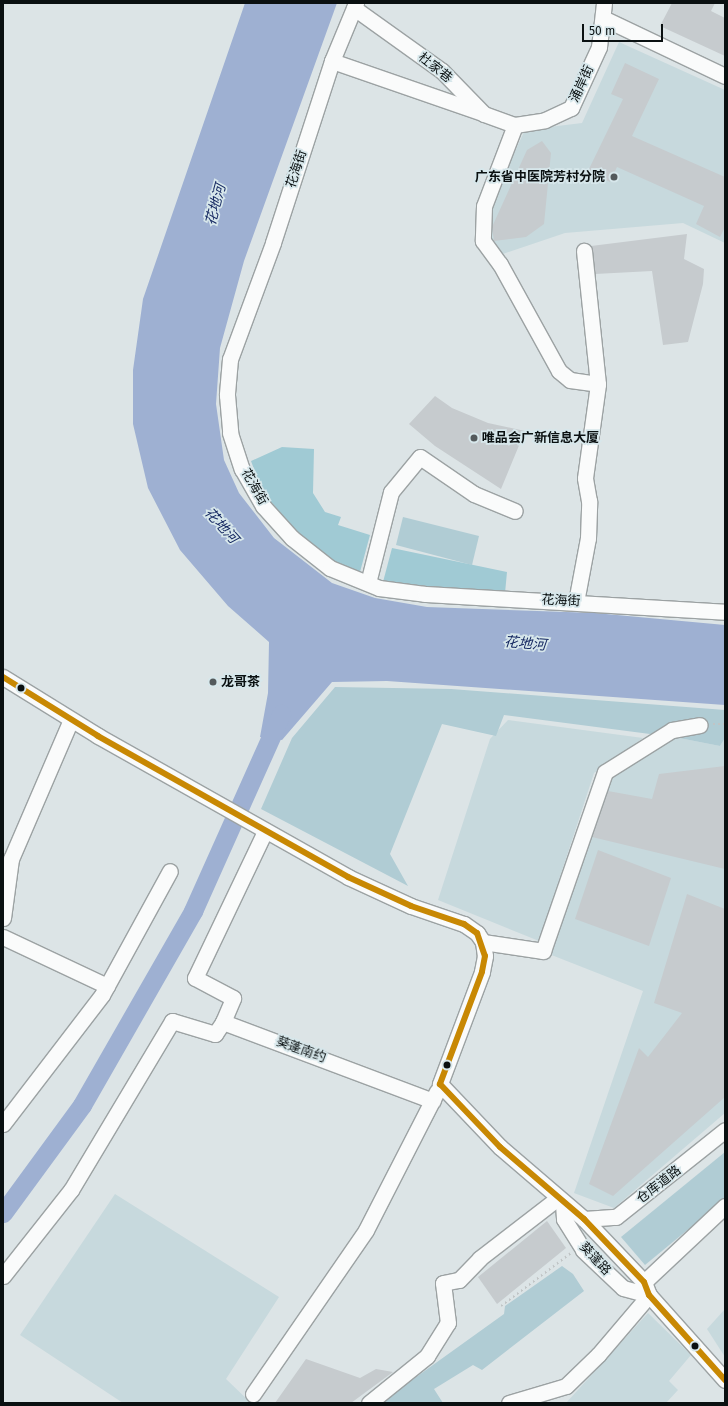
<!DOCTYPE html>
<html>
<head>
<meta charset="utf-8">
<style>
	body { margin:0 }
	#map { position:relative; width:728px; height:1406px; overflow:hidden; background:#dce4e6; font-family:"Fira Sans","Noto Sans SC",sans-serif }
	div>[style] { position:absolute }
	[style*='--x'] { left:calc(var(--x)*1px); top:calc(var(--y)*1px); width:calc(var(--w)*1px); rotate:calc(var(--a)*1deg) }
	.built>* { inset:0; background:#c7d9dd }
	.green>* { inset:0; background:#b0ccd4 }
	.forest>* { inset:0; background:#a0cad4 }
	.water>* { inset:0; background:#9eb0d2 }
	.river>* { height:19px; margin:-9.5px; padding:0 9.5px; transform-origin:9.5px; border-radius:9.5px; background:#9eb0d2 }
	.building>* { inset:0; background:#c6cbce }
	.path>* { height:2px; margin-top:-1px; transform-origin:0; background:repeating-linear-gradient(90deg,#c0c4c5 0 2px,transparent 0 5px) }
	.roads { filter:drop-shadow(1px 0 #9ca2a3) drop-shadow(-1px 0 #9ca2a3) drop-shadow(0 1px #9ca2a3) drop-shadow(0 -1px #9ca2a3) }
	.minor>* { height:15px; margin:-7.5px; padding:0 7.5px; transform-origin:7.5px; border-radius:7.5px; background:#fafbfb }
	.bus-1>* { height:6px; margin:-3px; padding:0 3px; transform-origin:3px; border-radius:3px; background:#c88803 }
	.dots>* { width:11px; height:11px; translate:-50% -50%; box-sizing:border-box; border:2px solid #d7e7eb; border-radius:50% }
	span { translate:-50% -50%; white-space:nowrap; text-align:center; line-height:1.15; -webkit-text-stroke:3.5px #d7e7eb; paint-order:stroke }
	.street-label { font-size:13px; color:#0a1011 }
	.poi-label { font-size:13px; color:#0a1011; font-weight:700 }
	.right { translate:-100% -50%; text-align:right }
	.left { translate:0 -50%; text-align:left }
	.water-label { font-size:14px; color:#162962; font-style:italic }
	.frame { position:absolute; inset:0; border:4px solid #0a1011; pointer-events:none }
	.scale { position:absolute; left:582px; top:24px; width:81px; height:18px; box-sizing:border-box; border:2px solid #0a1011; border-top:0; padding-left:5px; font-size:12px; line-height:14px; white-space:nowrap; color:#0a1011; -webkit-text-stroke:3px #d7e7eb; paint-order:stroke }
</style>
</head>
<body>
<div id="map">
	<div class="built">
		<div style="clip-path:polygon(619px 42px,725px 90px,725px 243px,683px 223px,565px 233px,497px 256px,478px 229px,525px 130px,582px 123px)"></div>
		<div style="clip-path:polygon(508px 720px,643px 738px,594px 773px,539px 941px,438px 900px,490px 739px)"></div>
		<div style="clip-path:polygon(674px 737px,720px 746px,725px 738px,725px 1113px,614px 1208px,574px 1193px,643px 991px,549px 954px,605px 772px)"></div>
		<div style="clip-path:polygon(115px 1194px,279px 1297px,226px 1379px,251px 1403px,123px 1403px,20px 1335px)"></div>
		<div style="clip-path:polygon(725px 1309px,725px 1357px,707px 1329px)"></div>
		<div style="clip-path:polygon(648px 1313px,691px 1355px,669px 1381px,678px 1390px,666px 1403px,566px 1403px)"></div>
	</div>
	<div class="green">
		<div style="clip-path:polygon(403px 517px,479px 536px,472px 565px,396px 545px)"></div>
		<div style="clip-path:polygon(335px 687px,451px 689px,725px 710px,725px 738px,720px 746px,674px 737px,698px 725px,650px 734px,504px 715px,496px 736px,442px 724px,390px 854px,408px 886px,261px 809px,292px 738px)"></div>
		<div style="clip-path:polygon(725px 1152px,725px 1199px,645px 1265px,621px 1237px)"></div>
		<div style="clip-path:polygon(562px 1266px,573px 1274px,584px 1291px,482px 1370px,473px 1365px,434px 1389px,443px 1403px,380px 1403px,504px 1314px,505px 1306px)"></div>
	</div>
	<div class="forest">
		<div style="clip-path:polygon(282px 447px,314px 449px,313px 493px,325px 512px,341px 517px,338px 525px,370px 535px,360px 572px,332px 562px,299px 535px,262px 491px,251px 461px)"></div>
		<div style="clip-path:polygon(392px 548px,507px 572px,505px 593px,383px 582px)"></div>
	</div>
	<div class="water">
		<div style="clip-path:polygon(245px 3px,337px 3px,244px 261px,220px 348px,216px 404px,224px 460px,239px 493px,274px 538px,332px 583px,375px 598px,427px 607px,595px 613px,725px 625px,725px 705px,387px 681px,332px 682px,282px 740px,260px 737px,268px 693px,269px 642px,228px 606px,180px 550px,148px 488px,133px 424px,133px 370px,143px 299px)"></div>
	</div>
	<div class="river">
		<div style="--x:3;--y:1213;--w:134;--a:-53.8"></div>
		<div style="--x:82;--y:1105;--w:224;--a:-60.2"></div>
		<div style="--x:193;--y:911;--w:216;--a:-65.9"></div>
	</div>
	<div class="building">
		<div style="clip-path:polygon(672px 3px,715px 3px,711px 11px,725px 18px,725px 56px,660px 26px)"></div>
		<div style="clip-path:polygon(625px 63px,659px 79px,632px 136px,725px 177px,725px 227px,720px 237px,696px 224px,704px 206px,617px 167px,610px 182px,588px 171px,623px 99px,611px 94px)"></div>
		<div style="clip-path:polygon(542px 141px,551px 153px,544px 224px,526px 237px,494px 241px,492px 227px,527px 150px)"></div>
		<div style="clip-path:polygon(687px 234px,684px 259px,704px 269px,703px 284px,688px 342px,663px 345px,652px 271px,595px 274px,591px 246px)"></div>
		<div style="clip-path:polygon(435px 396px,452px 408px,488px 423px,525px 431px,501px 489px,435px 446px,409px 424px)"></div>
		<div style="clip-path:polygon(725px 766px,725px 869px,592px 837px,608px 791px,652px 799px,659px 774px)"></div>
		<div style="clip-path:polygon(598px 850px,671px 878px,649px 946px,575px 919px)"></div>
		<div style="clip-path:polygon(687px 894px,725px 909px,725px 1097px,613px 1196px,589px 1184px,639px 1048px,648px 1057px,682px 1013px,654px 1003px)"></div>
		<div style="clip-path:polygon(547px 1221px,566px 1248px,497px 1304px,478px 1277px)"></div>
		<div style="clip-path:polygon(306px 1359px,360px 1378px,376px 1369px,393px 1372px,351px 1403px,275px 1403px)"></div>
	</div>
	<div class="path">
		<div style="--x:713;--y:724;--w:12;--a:0"></div>
		<div style="--x:501;--y:1306;--w:88;--a:-37.1"></div>
	</div>
	<div class="roads">
		<div class="minor">
			<div style="--x:356;--y:3;--w:63;--a:112.5"></div>
			<div style="--x:332;--y:61;--w:191;--a:108"></div>
			<div style="--x:273;--y:243;--w:124;--a:110.3"></div>
			<div style="--x:230;--y:359;--w:36;--a:95"></div>
			<div style="--x:227;--y:395;--w:38;--a:85"></div>
			<div style="--x:230;--y:433;--w:38;--a:72"></div>
			<div style="--x:242;--y:469;--w:43;--a:60.4"></div>
			<div style="--x:263;--y:506;--w:43;--a:47.8"></div>
			<div style="--x:292;--y:538;--w:48;--a:38.3"></div>
			<div style="--x:330;--y:568;--w:53;--a:22.2"></div>
			<div style="--x:379;--y:588;--w:46;--a:7.4"></div>
			<div style="--x:425;--y:594;--w:301;--a:3.4"></div>
			<div style="--x:354;--y:8;--w:108;--a:35.6"></div>
			<div style="--x:442;--y:71;--w:60;--a:45.7"></div>
			<div style="--x:484;--y:114;--w:33;--a:20"></div>
			<div style="--x:515;--y:125;--w:30;--a:-9"></div>
			<div style="--x:545;--y:120;--w:29;--a:-25"></div>
			<div style="--x:571;--y:108;--w:67;--a:-65.3"></div>
			<div style="--x:599;--y:47;--w:44;--a:-83.5"></div>
			<div style="--x:603;--y:18;--w:135;--a:25.4"></div>
			<div style="--x:332;--y:61;--w:159;--a:19.1"></div>
			<div style="--x:515;--y:125;--w:87;--a:110.9"></div>
			<div style="--x:484;--y:206;--w:35;--a:92"></div>
			<div style="--x:483;--y:241;--w:29;--a:54"></div>
			<div style="--x:500;--y:264;--w:122;--a:61.1"></div>
			<div style="--x:559;--y:371;--w:14;--a:39"></div>
			<div style="--x:570;--y:380;--w:28;--a:8"></div>
			<div style="--x:368;--y:583;--w:94;--a:-75.8"></div>
			<div style="--x:391;--y:492;--w:45;--a:-50.4"></div>
			<div style="--x:420;--y:457;--w:65;--a:34.4"></div>
			<div style="--x:474;--y:494;--w:44;--a:22.5"></div>
			<div style="--x:576;--y:602;--w:65;--a:-79.4"></div>
			<div style="--x:588;--y:538;--w:37;--a:-88"></div>
			<div style="--x:589;--y:501;--w:23;--a:-100"></div>
			<div style="--x:585;--y:478;--w:95;--a:-82.1"></div>
			<div style="--x:598;--y:384;--w:134;--a:-96"></div>
			<div style="--x:3;--y:677;--w:112;--a:31.8"></div>
			<div style="--x:98;--y:736;--w:287;--a:29.4"></div>
			<div style="--x:348;--y:877;--w:69;--a:24.7"></div>
			<div style="--x:411;--y:906;--w:56;--a:18.8"></div>
			<div style="--x:464;--y:924;--w:16;--a:35"></div>
			<div style="--x:477;--y:933;--w:11;--a:56"></div>
			<div style="--x:483;--y:942;--w:14;--a:82"></div>
			<div style="--x:485;--y:956;--w:16;--a:101"></div>
			<div style="--x:482;--y:972;--w:120;--a:110.6"></div>
			<div style="--x:440;--y:1084;--w:87;--a:46.4"></div>
			<div style="--x:500;--y:1147;--w:111;--a:40.6"></div>
			<div style="--x:584;--y:1219;--w:87;--a:46.4"></div>
			<div style="--x:644;--y:1282;--w:14;--a:69"></div>
			<div style="--x:649;--y:1295;--w:114;--a:48.2"></div>
			<div style="--x:3;--y:918;--w:60;--a:-82.3"></div>
			<div style="--x:11;--y:859;--w:151;--a:-66.7"></div>
			<div style="--x:3;--y:937;--w:115;--a:25.2"></div>
			<div style="--x:483;--y:942;--w:61;--a:8.5"></div>
			<div style="--x:543;--y:951;--w:189;--a:-70.9"></div>
			<div style="--x:605;--y:772;--w:79;--a:-32.1"></div>
			<div style="--x:672;--y:730;--w:28;--a:-10"></div>
			<div style="--x:223;--y:1022;--w:26;--a:-67"></div>
			<div style="--x:233;--y:998;--w:43;--a:-152.2"></div>
			<div style="--x:195;--y:978;--w:163;--a:-64.5"></div>
			<div style="--x:3;--y:1124;--w:163;--a:-52.5"></div>
			<div style="--x:102;--y:995;--w:141;--a:-61.3"></div>
			<div style="--x:563;--y:1204;--w:15;--a:86"></div>
			<div style="--x:564;--y:1219;--w:36;--a:58"></div>
			<div style="--x:583;--y:1250;--w:55;--a:43.5"></div>
			<div style="--x:623;--y:1288;--w:27;--a:15"></div>
			<div style="--x:584;--y:1219;--w:32;--a:-4"></div>
			<div style="--x:616;--y:1217;--w:139;--a:-38.6"></div>
			<div style="--x:3;--y:1276;--w:110;--a:-51.7"></div>
			<div style="--x:71;--y:1190;--w:197;--a:-59.1"></div>
			<div style="--x:172;--y:1021;--w:45;--a:16.8"></div>
			<div style="--x:215;--y:1034;--w:14;--a:-56"></div>
			<div style="--x:223;--y:1022;--w:224;--a:20.6"></div>
			<div style="--x:644;--y:1282;--w:111;--a:-43.2"></div>
			<div style="--x:253;--y:1394;--w:199;--a:-55.4"></div>
			<div style="--x:366;--y:1230;--w:156;--a:-62.9"></div>
			<div style="--x:369;--y:1403;--w:75;--a:-39"></div>
			<div style="--x:427;--y:1356;--w:39;--a:-58"></div>
			<div style="--x:448;--y:1323;--w:40;--a:-97.1"></div>
			<div style="--x:443;--y:1283;--w:16;--a:-11"></div>
			<div style="--x:459;--y:1280;--w:30;--a:-46"></div>
			<div style="--x:480;--y:1258;--w:98;--a:-37.6"></div>
			<div style="--x:509;--y:1403;--w:59;--a:-16.6"></div>
			<div style="--x:566;--y:1386;--w:45;--a:-44.1"></div>
			<div style="--x:598;--y:1355;--w:79;--a:-49.6"></div>
		</div>
	</div>
	<div class="bus-1">
		<div style="--x:3;--y:677;--w:112;--a:31.8"></div>
		<div style="--x:98;--y:736;--w:287;--a:29.4"></div>
		<div style="--x:348;--y:877;--w:69;--a:24.7"></div>
		<div style="--x:411;--y:906;--w:56;--a:18.8"></div>
		<div style="--x:464;--y:924;--w:16;--a:35"></div>
		<div style="--x:477;--y:933;--w:24;--a:71"></div>
		<div style="--x:485;--y:956;--w:16;--a:101"></div>
		<div style="--x:482;--y:972;--w:120;--a:110.6"></div>
		<div style="--x:440;--y:1084;--w:87;--a:46.4"></div>
		<div style="--x:500;--y:1147;--w:111;--a:40.6"></div>
		<div style="--x:584;--y:1219;--w:87;--a:46.4"></div>
		<div style="--x:644;--y:1282;--w:14;--a:69"></div>
		<div style="--x:649;--y:1295;--w:114;--a:48.2"></div>
	</div>
	<div class="dots">
		<div style="left:614px;top:177px;background:#545a5c"></div>
		<div style="left:474px;top:438px;background:#545a5c"></div>
		<div style="left:213px;top:682px;background:#545a5c"></div>
		<div style="left:21px;top:688px;background:#0a1011"></div>
		<div style="left:447px;top:1065px;background:#0a1011"></div>
		<div style="left:695px;top:1346px;background:#0a1011"></div>
	</div>
	<div class="street-label">
		<span style="left:435px;top:68px;rotate:39deg">杜家巷</span>
		<span style="left:582px;top:84px;rotate:-65deg">涌岸街</span>
		<span style="left:297px;top:169px;rotate:-72deg">花海街</span>
		<span style="left:254px;top:487px;rotate:60deg">花海街</span>
		<span style="left:561px;top:601px;rotate:3deg">花海街</span>
		<span style="left:301px;top:1050px;rotate:20deg">葵蓬南约</span>
		<span style="left:659px;top:1185px;rotate:-38deg">仓库道路</span>
		<span style="left:595px;top:1259px;rotate:47deg">葵蓬路</span>
	</div>
	<div class="poi-label">
		<span class="right" style="left:605px;top:177px">广东省中医院芳村分院</span>
		<span class="left" style="left:482px;top:438px">唯品会广新信息大厦</span>
		<span class="left" style="left:221px;top:682px">龙哥茶</span>
	</div>
	<div class="water-label">
		<span style="left:216px;top:205px;rotate:-75deg">花地河</span>
		<span style="left:221px;top:526px;rotate:48deg">花地河</span>
		<span style="left:525px;top:644px;rotate:5deg">花地河</span>
	</div>
	<div class="frame"></div>
	<div class="scale">50 m</div>
</div>
</body>
</html>
